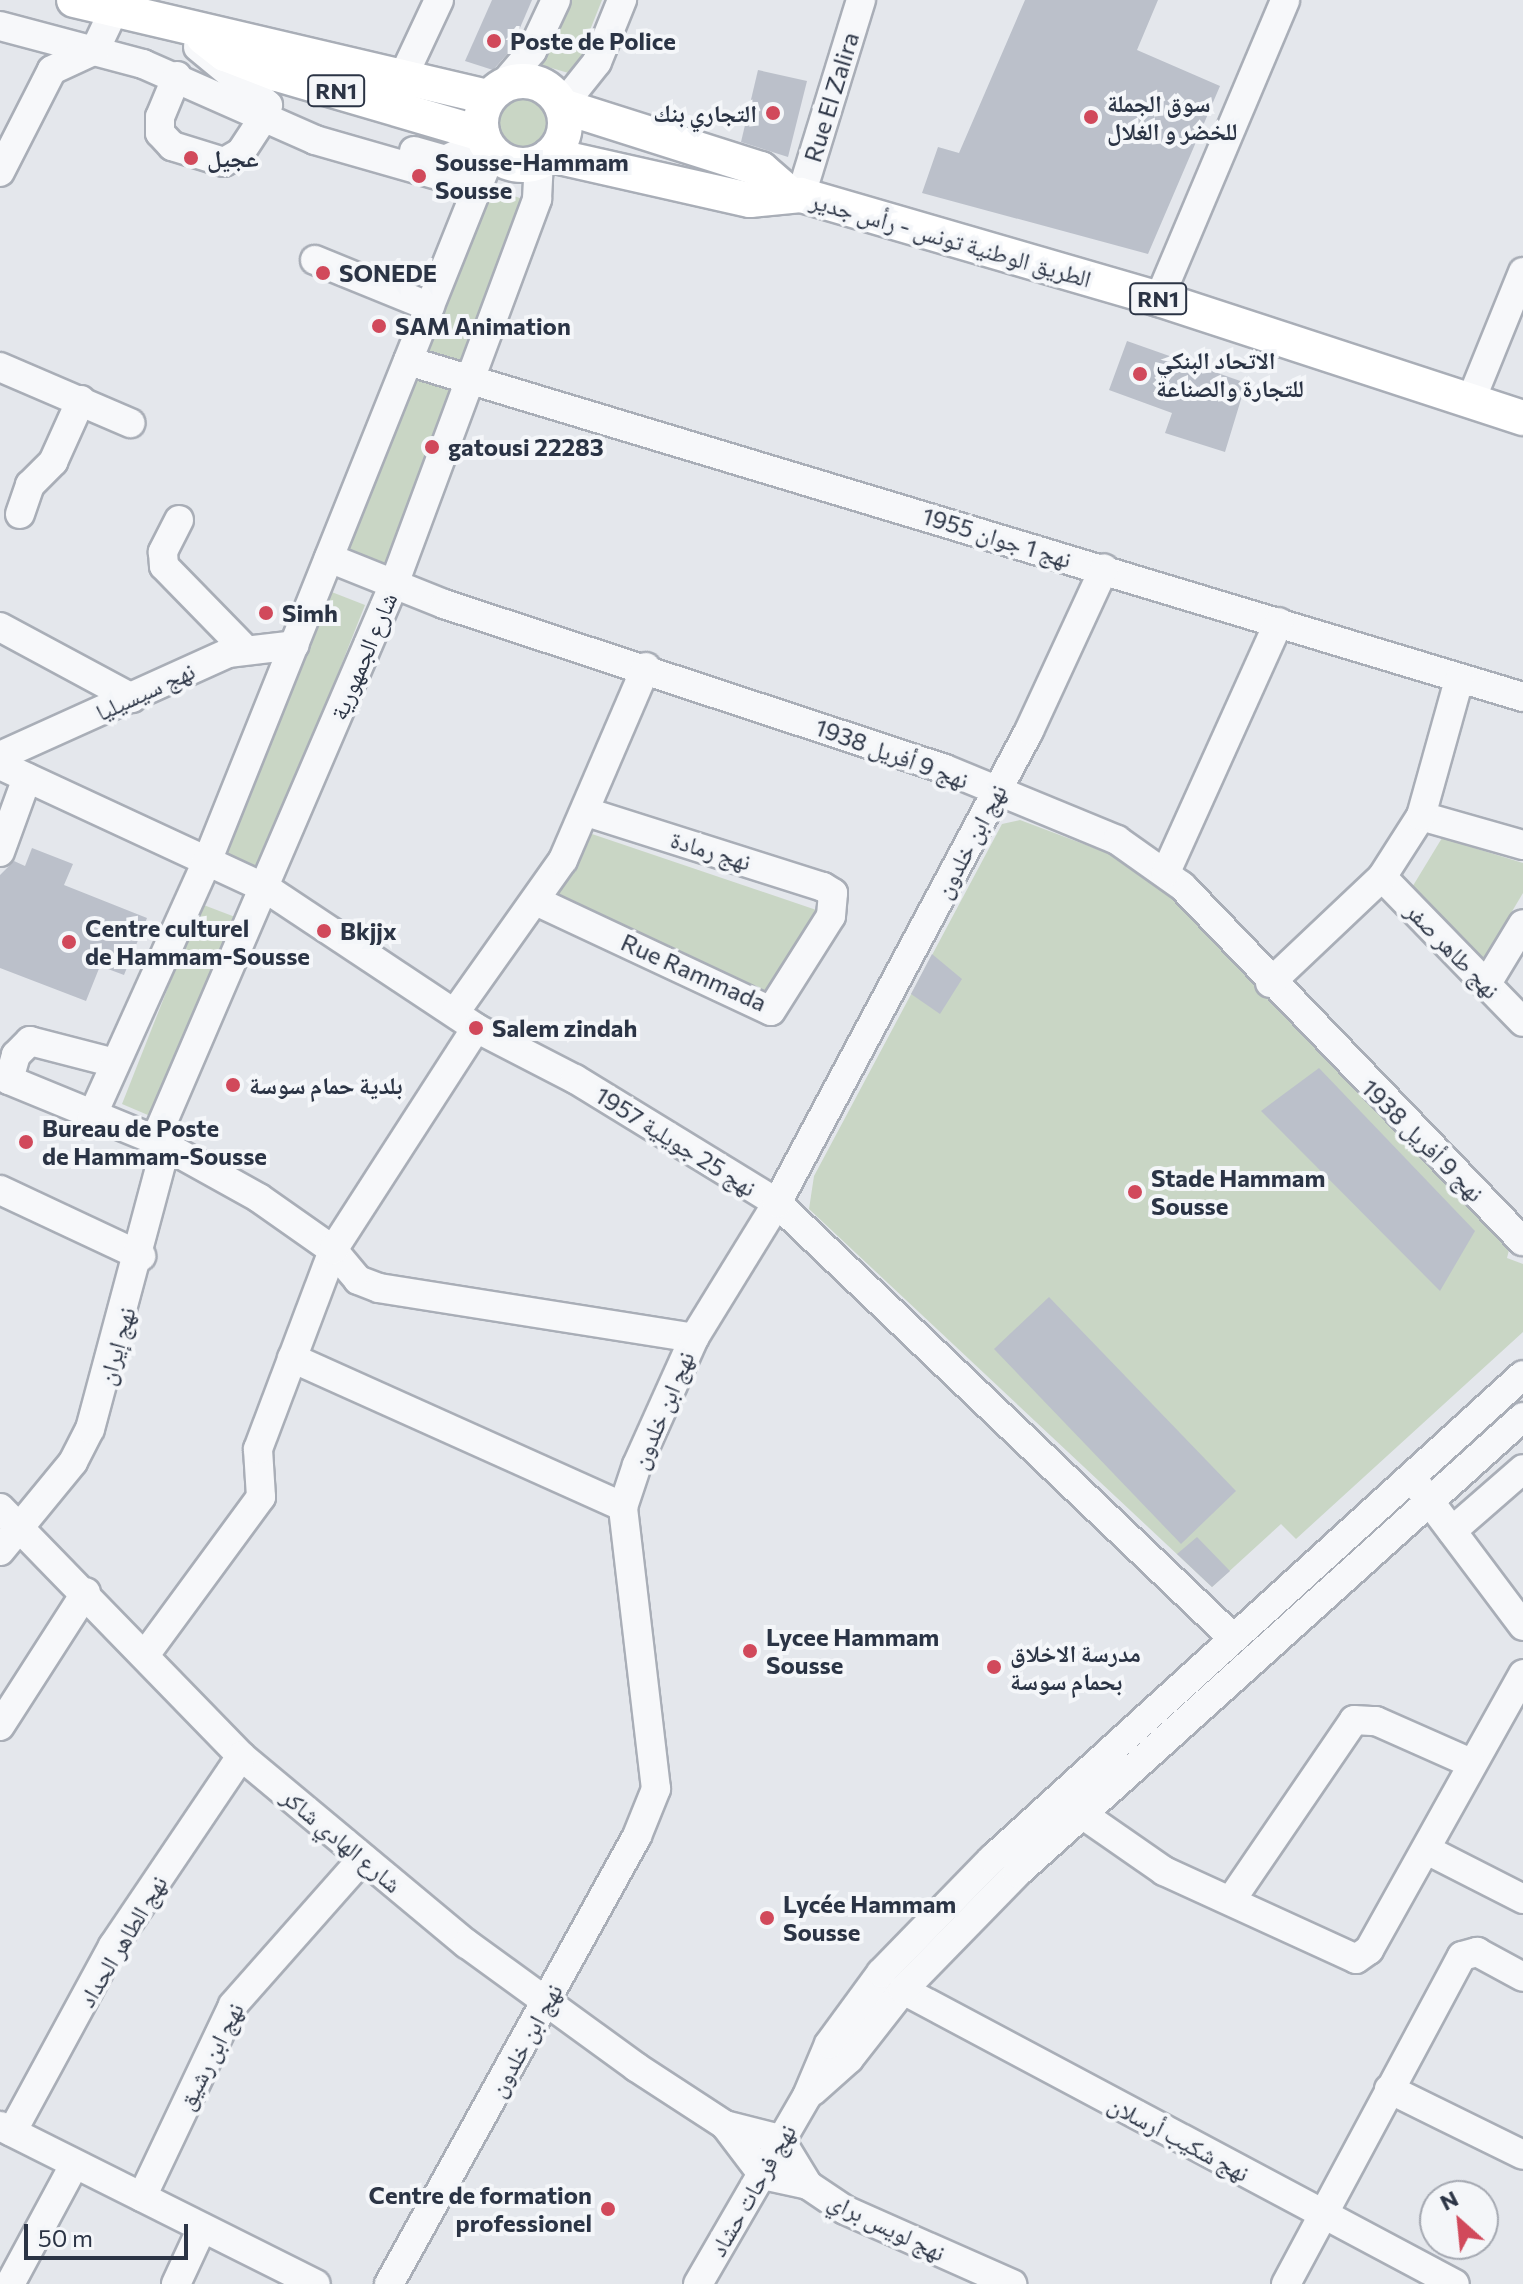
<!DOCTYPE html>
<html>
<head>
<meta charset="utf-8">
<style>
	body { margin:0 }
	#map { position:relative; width:1523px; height:2284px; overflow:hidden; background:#e4e7ec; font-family:Commissioner,"Noto Naskh Arabic",sans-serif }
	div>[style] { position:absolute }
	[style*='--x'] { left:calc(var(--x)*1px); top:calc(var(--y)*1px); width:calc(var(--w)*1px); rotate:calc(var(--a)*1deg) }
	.green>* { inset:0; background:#c9d6c5 }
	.round { border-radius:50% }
	.building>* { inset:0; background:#bbc0ca }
	.roads { filter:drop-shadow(2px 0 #a9aeb7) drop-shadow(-2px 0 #a9aeb7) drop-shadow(0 2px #a9aeb7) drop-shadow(0 -2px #a9aeb7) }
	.minor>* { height:28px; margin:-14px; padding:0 14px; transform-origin:14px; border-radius:14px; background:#f7f8fa }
	.major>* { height:34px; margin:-17px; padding:0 17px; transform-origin:17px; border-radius:17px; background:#fff }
	.major>.ring { margin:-17px; padding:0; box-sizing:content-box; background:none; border:34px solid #fff; border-radius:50% }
	.dots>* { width:22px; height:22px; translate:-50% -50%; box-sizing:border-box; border:4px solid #f4f6f9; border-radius:50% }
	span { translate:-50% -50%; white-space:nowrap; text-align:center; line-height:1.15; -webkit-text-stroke:8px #f4f6f9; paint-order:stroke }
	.shield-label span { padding:2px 6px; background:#f4f6f9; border:2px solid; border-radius:6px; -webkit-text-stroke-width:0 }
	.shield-label { font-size:22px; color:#2b3445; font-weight:700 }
	.poi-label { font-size:24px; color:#2b3445; font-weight:700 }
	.left { translate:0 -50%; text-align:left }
	.right { translate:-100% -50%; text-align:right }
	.street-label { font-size:24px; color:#2b3445 }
	.north { position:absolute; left:1419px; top:2180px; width:80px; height:80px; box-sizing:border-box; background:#f4f6f9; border:2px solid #a4a8b1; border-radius:50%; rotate:333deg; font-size:22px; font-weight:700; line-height:32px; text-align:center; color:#2b3445 }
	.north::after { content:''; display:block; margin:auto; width:28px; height:36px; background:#d1495b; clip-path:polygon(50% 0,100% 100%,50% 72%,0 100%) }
	.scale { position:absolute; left:24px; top:2224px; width:164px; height:36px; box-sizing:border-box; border:4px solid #2b3445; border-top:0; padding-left:10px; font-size:24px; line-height:28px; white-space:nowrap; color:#2b3445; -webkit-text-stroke:6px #f4f6f9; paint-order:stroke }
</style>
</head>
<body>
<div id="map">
	<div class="green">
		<div style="clip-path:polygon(572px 0,602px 0,588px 35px,593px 51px,582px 77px,538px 64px)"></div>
		<div class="round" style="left:497px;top:97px;width:52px;height:52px"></div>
		<div style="clip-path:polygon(486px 186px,528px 201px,464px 369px,422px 353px)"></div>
		<div style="clip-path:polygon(396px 364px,456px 386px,387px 590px,312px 573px)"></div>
		<div style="clip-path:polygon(324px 589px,365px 605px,257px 878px,216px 859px)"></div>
		<div style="clip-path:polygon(1020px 820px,1118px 857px,1155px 880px,1510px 1246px,1507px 1258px,1523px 1264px,1523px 1332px,1296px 1539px,1281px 1524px,1212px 1587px,809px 1209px,814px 1176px,1002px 824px)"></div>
		<div style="clip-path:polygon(589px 833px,837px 917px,785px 1008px,545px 896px)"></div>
		<div style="clip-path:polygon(1442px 838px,1523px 863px,1523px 893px,1483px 960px,1411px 889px)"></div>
		<div style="clip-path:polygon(201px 904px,243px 920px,162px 1121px,122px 1104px)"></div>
	</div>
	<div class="building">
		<div style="clip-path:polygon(492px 0,532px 0,510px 51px,493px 70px,465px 61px)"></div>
		<div style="clip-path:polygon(1025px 0,1158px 0,1137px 50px,1220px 86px,1148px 254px,922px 193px,938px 147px,959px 153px)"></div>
		<div style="clip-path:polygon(758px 70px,807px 81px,788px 157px,741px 142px)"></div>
		<div style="clip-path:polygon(1127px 341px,1246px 383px,1225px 452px,1165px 433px,1172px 413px,1109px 390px)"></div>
		<div style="clip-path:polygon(32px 848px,73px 864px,64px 885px,147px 918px,124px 975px,100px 966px,86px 1001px,0 968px,0 875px,14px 861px,25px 866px)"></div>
		<div style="clip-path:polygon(932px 954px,962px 979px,940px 1014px,911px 994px)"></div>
		<div style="clip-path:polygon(1319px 1068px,1475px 1231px,1440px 1291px,1261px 1111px)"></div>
		<div style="clip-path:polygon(1049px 1297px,1236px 1491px,1181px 1544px,994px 1349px)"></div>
		<div style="clip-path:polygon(1197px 1537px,1230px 1571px,1212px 1587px,1177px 1554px)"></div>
	</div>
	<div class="roads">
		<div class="minor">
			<div style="--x:0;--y:26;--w:148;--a:14.9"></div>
			<div style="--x:143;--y:64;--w:188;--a:23.8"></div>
			<div style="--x:315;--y:140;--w:171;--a:16"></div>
			<div style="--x:198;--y:47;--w:91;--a:39.6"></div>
			<div style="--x:177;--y:76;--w:44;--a:112.5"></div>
			<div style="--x:160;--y:117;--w:16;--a:90"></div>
			<div style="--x:160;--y:133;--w:18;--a:47"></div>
			<div style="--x:172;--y:146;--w:54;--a:17.1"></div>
			<div style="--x:224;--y:162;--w:20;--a:-30"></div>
			<div style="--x:241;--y:152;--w:42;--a:-56.7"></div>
			<div style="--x:402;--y:79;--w:87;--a:-64.9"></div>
			<div style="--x:502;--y:86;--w:46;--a:-49.4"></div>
			<div style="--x:532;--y:51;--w:56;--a:-64.8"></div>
			<div style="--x:562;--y:106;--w:56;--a:-51.5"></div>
			<div style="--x:597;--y:62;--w:67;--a:-68"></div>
			<div style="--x:414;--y:151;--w:32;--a:16"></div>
			<div style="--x:445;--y:160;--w:44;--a:-25.4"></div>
			<div style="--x:0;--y:172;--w:114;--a:-63"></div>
			<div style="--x:52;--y:70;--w:47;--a:-24.9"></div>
			<div style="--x:95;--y:50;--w:44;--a:-64.6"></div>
			<div style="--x:801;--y:195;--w:204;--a:-72.9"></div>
			<div style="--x:315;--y:260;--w:124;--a:22.2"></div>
			<div style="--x:1159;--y:299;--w:324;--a:-67.1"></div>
			<div style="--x:408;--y:361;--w:1165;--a:16.77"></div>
			<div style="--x:0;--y:367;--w:142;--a:23.3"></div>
			<div style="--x:1471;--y:400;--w:138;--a:-67.9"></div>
			<div style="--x:20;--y:514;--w:31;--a:-71"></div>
			<div style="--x:30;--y:485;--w:33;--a:-45"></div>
			<div style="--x:53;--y:462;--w:68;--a:-65.7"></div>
			<div style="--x:179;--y:520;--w:36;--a:117"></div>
			<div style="--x:163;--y:552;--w:14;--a:86"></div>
			<div style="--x:164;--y:566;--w:116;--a:45.7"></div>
			<div style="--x:329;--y:558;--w:124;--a:21.8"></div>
			<div style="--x:444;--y:604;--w:527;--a:18.23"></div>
			<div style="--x:945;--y:769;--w:186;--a:22.4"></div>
			<div style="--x:1117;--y:840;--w:80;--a:35.3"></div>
			<div style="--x:1182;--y:886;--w:492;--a:46.2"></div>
			<div style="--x:0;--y:627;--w:150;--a:28.3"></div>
			<div style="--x:0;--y:756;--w:250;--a:-24.3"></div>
			<div style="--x:228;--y:653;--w:67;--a:-6.8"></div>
			<div style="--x:0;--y:765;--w:294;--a:24.9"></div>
			<div style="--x:267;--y:889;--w:251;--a:33.6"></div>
			<div style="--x:476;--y:1028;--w:111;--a:27.3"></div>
			<div style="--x:575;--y:1079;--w:237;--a:31.5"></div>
			<div style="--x:777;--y:1203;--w:629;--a:43.65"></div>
			<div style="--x:1421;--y:816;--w:106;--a:15.9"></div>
			<div style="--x:0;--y:852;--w:79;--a:-70"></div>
			<div style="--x:1166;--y:872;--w:274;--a:-65.7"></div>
			<div style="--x:1382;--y:877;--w:202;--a:45.8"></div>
			<div style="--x:536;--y:901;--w:259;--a:25.1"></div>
			<div style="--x:771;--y:1011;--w:112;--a:-57.7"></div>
			<div style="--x:831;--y:916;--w:23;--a:-85"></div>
			<div style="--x:833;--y:893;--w:12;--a:-149"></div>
			<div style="--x:823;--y:887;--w:248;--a:-162.4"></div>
			<div style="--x:1270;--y:983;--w:154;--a:-43.4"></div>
			<div style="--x:1382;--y:877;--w:72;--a:-57.4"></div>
			<div style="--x:1421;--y:816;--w:141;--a:-74.4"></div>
			<div style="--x:1486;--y:985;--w:71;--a:-58.8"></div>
			<div style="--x:456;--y:1011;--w:185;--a:-54.7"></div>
			<div style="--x:563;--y:860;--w:210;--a:-66.7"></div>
			<div style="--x:115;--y:1063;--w:88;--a:-165.5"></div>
			<div style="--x:30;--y:1041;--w:20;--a:135"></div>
			<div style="--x:16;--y:1055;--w:26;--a:106"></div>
			<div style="--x:9;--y:1080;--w:158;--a:22.3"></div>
			<div style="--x:155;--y:1140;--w:119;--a:29.1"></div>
			<div style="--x:259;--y:1198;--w:90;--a:35.1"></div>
			<div style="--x:333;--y:1250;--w:39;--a:50"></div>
			<div style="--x:358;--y:1280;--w:22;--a:21"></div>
			<div style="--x:379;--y:1288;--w:319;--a:9"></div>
			<div style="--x:92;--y:1116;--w:277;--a:-65.7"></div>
			<div style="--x:206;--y:864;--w:768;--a:-68.14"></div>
			<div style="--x:155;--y:1140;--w:605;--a:-66.74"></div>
			<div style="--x:394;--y:584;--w:411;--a:-69.6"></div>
			<div style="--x:537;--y:199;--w:37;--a:-87"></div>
			<div style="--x:0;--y:1190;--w:156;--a:25.1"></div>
			<div style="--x:292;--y:1358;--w:363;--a:24.2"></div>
			<div style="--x:1418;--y:1486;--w:175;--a:53.1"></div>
			<div style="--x:0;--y:1508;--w:346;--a:45.8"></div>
			<div style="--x:241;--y:1756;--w:294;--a:39.8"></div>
			<div style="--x:467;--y:1944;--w:209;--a:36"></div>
			<div style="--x:636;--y:2067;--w:106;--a:33.1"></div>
			<div style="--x:725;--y:2125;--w:57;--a:14.3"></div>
			<div style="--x:780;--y:2139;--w:54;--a:58.7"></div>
			<div style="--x:1452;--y:1531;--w:94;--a:-41.1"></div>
			<div style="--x:0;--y:1551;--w:115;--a:-50.6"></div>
			<div style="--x:73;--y:1462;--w:37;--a:-63"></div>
			<div style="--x:90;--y:1429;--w:293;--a:-75"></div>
			<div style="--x:145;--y:1655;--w:196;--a:-53.7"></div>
			<div style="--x:261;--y:1497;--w:48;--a:-93.6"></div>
			<div style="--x:258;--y:1449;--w:213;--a:-69.3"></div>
			<div style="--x:333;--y:1250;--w:264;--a:-57.2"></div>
			<div style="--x:0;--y:1726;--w:159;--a:-57.3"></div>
			<div style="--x:1082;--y:1814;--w:100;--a:34.8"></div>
			<div style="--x:1164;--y:1871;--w:211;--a:24.6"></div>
			<div style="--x:1356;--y:1959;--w:16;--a:-35"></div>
			<div style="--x:1369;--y:1950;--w:316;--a:-60.8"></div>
			<div style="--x:1427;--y:1850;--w:108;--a:27"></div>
			<div style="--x:1236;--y:1893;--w:209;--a:-55.7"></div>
			<div style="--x:1354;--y:1720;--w:22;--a:3"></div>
			<div style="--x:1376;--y:1721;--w:104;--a:23.9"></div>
			<div style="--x:903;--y:1990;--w:625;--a:28.04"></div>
			<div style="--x:1389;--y:2089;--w:149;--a:26.2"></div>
			<div style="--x:813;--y:2091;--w:48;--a:-41.6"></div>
			<div style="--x:849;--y:2059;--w:88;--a:-52"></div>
			<div style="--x:903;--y:1990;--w:163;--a:-45.7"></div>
			<div style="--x:1017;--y:1873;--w:681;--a:-42.02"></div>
			<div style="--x:725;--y:2125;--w:63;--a:52.8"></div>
			<div style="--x:763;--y:2175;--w:46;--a:12.5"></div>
			<div style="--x:808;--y:2185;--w:45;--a:34"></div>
			<div style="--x:845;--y:2210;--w:183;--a:23.9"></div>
			<div style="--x:0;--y:2126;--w:353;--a:26.6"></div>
			<div style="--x:12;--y:2132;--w:212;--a:-61.5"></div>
			<div style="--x:113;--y:1946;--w:229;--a:-56"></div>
			<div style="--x:142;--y:2197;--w:212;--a:-64.6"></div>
			<div style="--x:233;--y:2005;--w:196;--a:-48.5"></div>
			<div style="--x:10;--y:2284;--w:133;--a:-61.7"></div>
			<div style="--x:176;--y:2284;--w:62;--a:-65.1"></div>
			<div style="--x:389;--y:2284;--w:512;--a:-61.03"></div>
			<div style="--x:637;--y:1836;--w:51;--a:-68"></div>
			<div style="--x:656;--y:1789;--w:284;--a:-96.7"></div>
			<div style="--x:623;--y:1507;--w:44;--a:-71.6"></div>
			<div style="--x:637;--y:1465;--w:139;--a:-65.8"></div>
			<div style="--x:694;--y:1338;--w:158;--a:-58.4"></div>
			<div style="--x:777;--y:1203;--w:535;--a:-61.9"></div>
			<div style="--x:1029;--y:731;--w:179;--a:-65.2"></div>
			<div style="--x:698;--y:2284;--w:217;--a:-59.9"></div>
			<div style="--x:807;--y:2096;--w:56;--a:-67.1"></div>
			<div style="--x:829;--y:2044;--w:88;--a:-53.8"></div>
			<div style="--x:881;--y:1973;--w:159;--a:-45.8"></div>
			<div style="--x:992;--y:1859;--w:718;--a:-42.35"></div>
			<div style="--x:1286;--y:2284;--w:372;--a:-61.8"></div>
			<div style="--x:1462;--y:1956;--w:16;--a:-15"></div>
			<div style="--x:1477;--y:1952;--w:52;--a:28.5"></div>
		</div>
		<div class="major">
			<div style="--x:74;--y:0;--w:426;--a:13.2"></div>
			<div style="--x:203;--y:37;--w:28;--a:38"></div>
			<div style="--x:225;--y:54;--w:56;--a:21"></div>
			<div style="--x:277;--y:74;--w:214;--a:16.3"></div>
			<div class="ring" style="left:481px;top:81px;width:50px;height:50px"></div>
			<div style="--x:562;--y:106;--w:209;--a:17.6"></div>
			<div style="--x:761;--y:169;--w:37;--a:41"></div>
			<div style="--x:550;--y:155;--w:205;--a:12.7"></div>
			<div style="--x:750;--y:200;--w:51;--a:-5.6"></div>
			<div style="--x:801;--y:195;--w:373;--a:16.2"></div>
			<div style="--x:1159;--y:299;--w:383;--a:18.1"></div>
		</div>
	</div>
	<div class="dots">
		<div style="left:494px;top:41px;background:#d1495b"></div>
		<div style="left:773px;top:113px;background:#d1495b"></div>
		<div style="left:1091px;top:117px;background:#d1495b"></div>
		<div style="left:191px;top:158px;background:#d1495b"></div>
		<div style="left:419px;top:176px;background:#d1495b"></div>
		<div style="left:323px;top:273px;background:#d1495b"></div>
		<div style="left:379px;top:326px;background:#d1495b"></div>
		<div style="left:1140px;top:374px;background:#d1495b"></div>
		<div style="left:432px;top:447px;background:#d1495b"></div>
		<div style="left:266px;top:613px;background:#d1495b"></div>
		<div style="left:324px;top:931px;background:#d1495b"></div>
		<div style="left:69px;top:942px;background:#d1495b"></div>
		<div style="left:476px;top:1028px;background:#d1495b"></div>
		<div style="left:233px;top:1085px;background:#d1495b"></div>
		<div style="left:26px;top:1142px;background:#d1495b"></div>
		<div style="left:1135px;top:1192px;background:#d1495b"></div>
		<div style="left:750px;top:1651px;background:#d1495b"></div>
		<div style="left:994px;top:1667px;background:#d1495b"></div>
		<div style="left:767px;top:1918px;background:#d1495b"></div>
		<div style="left:608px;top:2209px;background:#d1495b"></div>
	</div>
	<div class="shield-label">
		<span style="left:336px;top:91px">RN1</span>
		<span style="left:1158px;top:299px">RN1</span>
	</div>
	<div class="poi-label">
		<span class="left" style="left:510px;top:41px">Poste de Police</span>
		<span class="left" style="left:1107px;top:117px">سوق الجملة<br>للخضر و الغلال</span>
		<span class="right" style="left:757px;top:113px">التجاري بنك</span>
		<span class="left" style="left:207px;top:158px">عجيل</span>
		<span class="left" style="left:435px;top:176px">Sousse-Hammam<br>Sousse</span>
		<span class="left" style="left:339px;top:273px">SONEDE</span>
		<span class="left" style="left:395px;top:326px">SAM Animation</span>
		<span class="left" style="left:1156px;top:374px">الاتحاد البنكي<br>للتجارة والصناعة</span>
		<span class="left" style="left:448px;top:447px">gatousi 22283</span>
		<span class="left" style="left:282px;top:613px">Simh</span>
		<span class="left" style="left:85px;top:942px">Centre culturel<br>de Hammam-Sousse</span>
		<span class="left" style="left:340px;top:931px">Bkjjx</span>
		<span class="left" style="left:492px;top:1028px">Salem zindah</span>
		<span class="left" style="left:249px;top:1085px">بلدية حمام سوسة</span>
		<span class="left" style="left:42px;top:1142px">Bureau de Poste<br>de Hammam-Sousse</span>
		<span class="left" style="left:1151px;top:1192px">Stade Hammam<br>Sousse</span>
		<span class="left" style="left:766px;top:1651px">Lycee Hammam<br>Sousse</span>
		<span class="left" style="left:1010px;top:1667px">مدرسة الاخلاق<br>بحمام سوسة</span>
		<span class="left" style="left:783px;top:1918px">Lycée Hammam<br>Sousse</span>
		<span class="right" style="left:592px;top:2209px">Centre de formation<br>professionel</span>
	</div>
	<div class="street-label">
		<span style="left:831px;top:97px;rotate:-73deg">Rue El Zalira</span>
		<span style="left:951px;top:239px;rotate:16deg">الطريق الوطنية تونس - رأس جدير</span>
		<span style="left:997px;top:537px;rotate:17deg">نهج 1 جوان 1955</span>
		<span style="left:363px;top:656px;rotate:-67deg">شارع الجمهورية</span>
		<span style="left:145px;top:691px;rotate:-25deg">نهج سيسيليا</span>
		<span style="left:892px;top:753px;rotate:20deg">نهج 9 أفريل 1938</span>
		<span style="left:970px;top:841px;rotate:-62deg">نهج ابن خلدون</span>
		<span style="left:711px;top:850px;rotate:17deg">نهج رمادة</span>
		<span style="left:1453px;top:950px;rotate:46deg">نهج طاهر صفر</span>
		<span style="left:694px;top:972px;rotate:24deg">Rue Rammada</span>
		<span style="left:1423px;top:1140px;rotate:45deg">نهج 9 أفريل 1938</span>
		<span style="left:676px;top:1141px;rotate:32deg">نهج 25 جويلية 1957</span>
		<span style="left:116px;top:1346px;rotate:-74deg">نهج إيران</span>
		<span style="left:662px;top:1410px;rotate:-67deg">نهج ابن خلدون</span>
		<span style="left:342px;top:1840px;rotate:40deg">شارع الهادي شاكر</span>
		<span style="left:122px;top:1941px;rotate:-59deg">نهج الطاهر الحداد</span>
		<span style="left:525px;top:2040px;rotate:-61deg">نهج ابن خلدون</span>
		<span style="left:210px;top:2056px;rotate:-63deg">نهج ابن رشيق</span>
		<span style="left:1179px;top:2138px;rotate:28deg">نهج شكيب أرسلان</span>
		<span style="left:752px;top:2190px;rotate:-60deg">نهج فرحات حشاد</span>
		<span style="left:887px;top:2226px;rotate:26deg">نهج لويس براي</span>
	</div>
	<div class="north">N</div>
	<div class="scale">50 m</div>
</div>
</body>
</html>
